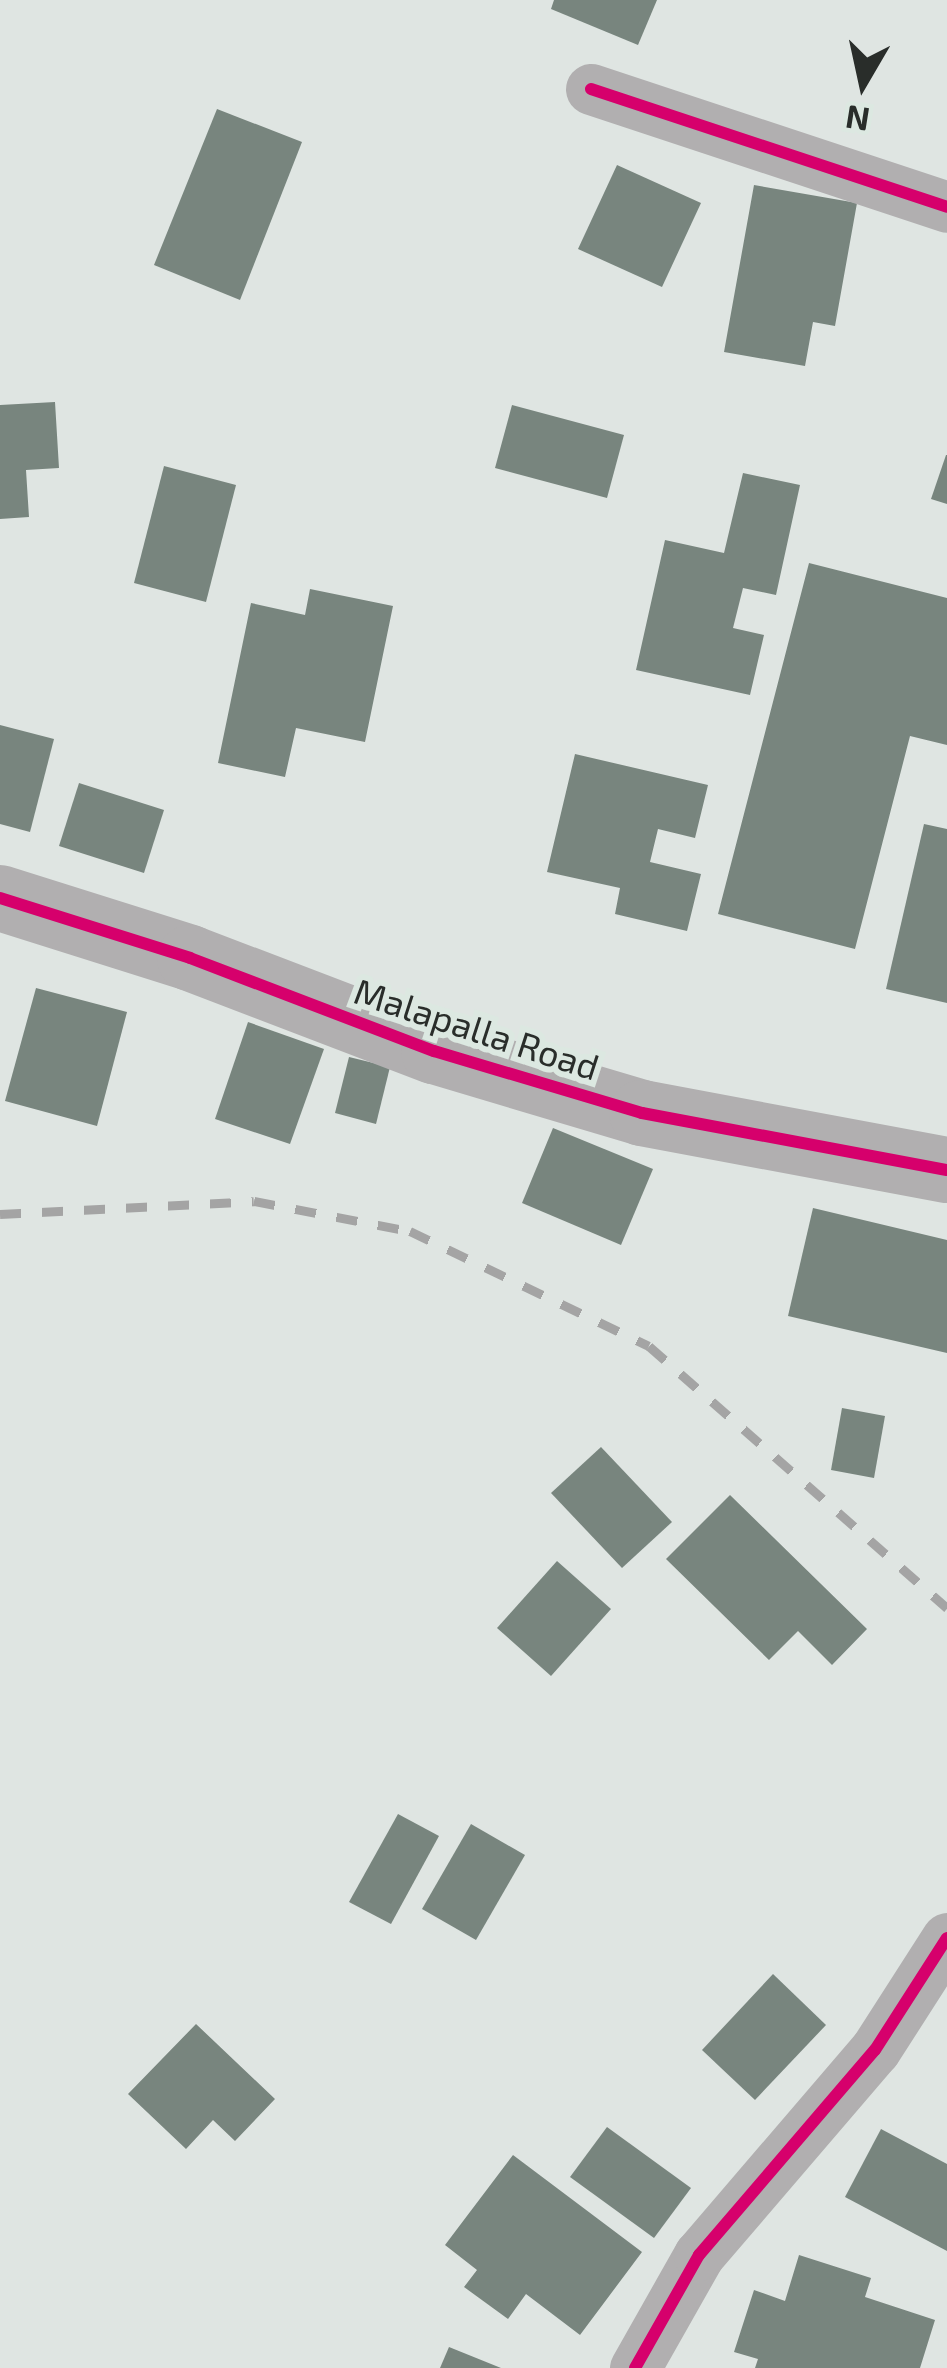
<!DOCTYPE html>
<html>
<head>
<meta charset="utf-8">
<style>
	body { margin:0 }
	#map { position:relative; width:947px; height:2368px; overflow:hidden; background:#dfe5e2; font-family:"Exo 2",sans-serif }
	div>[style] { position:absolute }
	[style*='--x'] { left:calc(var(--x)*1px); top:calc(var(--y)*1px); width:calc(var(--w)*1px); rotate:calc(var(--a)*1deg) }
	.building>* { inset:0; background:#78857e }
	.minor>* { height:51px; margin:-25.5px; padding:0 25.5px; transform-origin:25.5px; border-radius:25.5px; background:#b1afb0 }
	.tertiary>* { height:66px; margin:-33px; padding:0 33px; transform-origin:33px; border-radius:33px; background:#b1afb0 }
	.rail>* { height:9px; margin-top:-4.5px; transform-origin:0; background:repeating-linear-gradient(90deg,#a4a4a4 0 21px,transparent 0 42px) }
	.cycleway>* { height:12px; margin:-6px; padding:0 6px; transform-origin:6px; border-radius:6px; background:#d6006c }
	span { translate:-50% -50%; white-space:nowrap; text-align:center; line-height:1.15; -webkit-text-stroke:12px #dce8e1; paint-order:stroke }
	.street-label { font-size:36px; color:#292d2a }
	.north { position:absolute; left:803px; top:24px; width:120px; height:120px; -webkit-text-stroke:9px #dce8e1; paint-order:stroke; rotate:189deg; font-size:33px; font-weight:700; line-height:48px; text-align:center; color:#292d2a }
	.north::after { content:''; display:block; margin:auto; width:42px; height:54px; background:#292d2a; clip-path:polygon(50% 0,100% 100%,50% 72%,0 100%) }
</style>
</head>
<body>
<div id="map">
	<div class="building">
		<div style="clip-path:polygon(554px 0,657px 0,638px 45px,551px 9px)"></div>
		<div style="clip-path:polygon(217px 109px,302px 142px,240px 300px,154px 265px)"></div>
		<div style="clip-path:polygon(617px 165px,701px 203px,662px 287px,578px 249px)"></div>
		<div style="clip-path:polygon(754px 185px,857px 203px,835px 326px,813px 322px,805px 366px,724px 352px)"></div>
		<div style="clip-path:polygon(55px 402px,59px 468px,26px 470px,29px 517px,0 519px,0 405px)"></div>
		<div style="clip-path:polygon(512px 405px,624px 435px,607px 498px,495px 468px)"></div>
		<div style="clip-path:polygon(946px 455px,947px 455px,947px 504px,931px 499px)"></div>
		<div style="clip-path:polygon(164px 466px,236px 485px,206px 602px,134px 583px)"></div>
		<div style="clip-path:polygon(743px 473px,800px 485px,776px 595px,743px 588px,733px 628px,764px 635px,750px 695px,636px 670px,665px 540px,724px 553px)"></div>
		<div style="clip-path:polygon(809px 563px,947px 598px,947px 745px,910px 736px,855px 949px,718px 914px)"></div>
		<div style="clip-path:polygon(310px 589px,393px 606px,365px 742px,296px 728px,285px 777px,218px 763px,251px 603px,305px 615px)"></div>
		<div style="clip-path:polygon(0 725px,54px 739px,30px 832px,0 824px)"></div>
		<div style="clip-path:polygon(575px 754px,708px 785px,695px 838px,658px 829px,650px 862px,701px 874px,687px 931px,615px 914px,620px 888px,547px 872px)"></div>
		<div style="clip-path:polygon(79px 783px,164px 810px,144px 873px,59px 846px)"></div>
		<div style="clip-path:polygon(924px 824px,947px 829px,947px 1003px,886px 989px)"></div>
		<div style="clip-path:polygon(36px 988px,127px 1012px,97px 1126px,5px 1101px)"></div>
		<div style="clip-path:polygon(248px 1022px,324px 1049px,290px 1144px,215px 1119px)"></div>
		<div style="clip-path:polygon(349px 1057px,390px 1067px,376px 1124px,335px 1113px)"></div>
		<div style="clip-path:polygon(553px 1128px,653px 1169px,621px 1245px,522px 1203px)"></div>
		<div style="clip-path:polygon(813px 1208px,947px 1240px,947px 1353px,788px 1316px)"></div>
		<div style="clip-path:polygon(842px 1408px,885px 1416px,874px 1478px,831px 1470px)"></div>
		<div style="clip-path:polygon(601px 1447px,672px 1522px,622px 1568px,551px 1493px)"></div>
		<div style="clip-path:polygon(730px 1495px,867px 1629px,832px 1665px,798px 1631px,769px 1660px,666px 1559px)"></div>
		<div style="clip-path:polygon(557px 1561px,611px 1609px,551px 1676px,497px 1628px)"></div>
		<div style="clip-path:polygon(398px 1814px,439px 1836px,391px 1924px,349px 1902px)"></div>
		<div style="clip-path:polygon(471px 1824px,525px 1855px,476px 1940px,422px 1909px)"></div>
		<div style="clip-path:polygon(773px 1974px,826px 2025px,755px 2100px,702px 2050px)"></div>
		<div style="clip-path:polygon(196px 2024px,275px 2099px,235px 2141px,213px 2120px,186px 2149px,128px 2094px)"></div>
		<div style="clip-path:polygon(607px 2127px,691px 2188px,654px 2238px,570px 2177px)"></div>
		<div style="clip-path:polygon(881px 2129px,947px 2164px,947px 2251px,845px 2197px)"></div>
		<div style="clip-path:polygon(513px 2155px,642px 2252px,580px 2335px,526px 2294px,508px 2319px,464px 2287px,477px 2270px,445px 2245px)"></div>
		<div style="clip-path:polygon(799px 2255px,871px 2278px,865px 2297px,935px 2320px,920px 2368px,755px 2368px,758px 2359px,734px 2352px,754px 2290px,785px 2301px)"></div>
		<div style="clip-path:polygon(449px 2347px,501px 2368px,440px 2368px)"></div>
	</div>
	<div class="minor">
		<div style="--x:591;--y:89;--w:375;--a:18.3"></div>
		<div style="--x:635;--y:2368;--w:130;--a:-60.5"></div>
		<div style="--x:699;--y:2255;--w:270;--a:-49.4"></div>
		<div style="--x:875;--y:2050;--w:133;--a:-57.3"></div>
	</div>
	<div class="tertiary">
		<div style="--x:0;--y:898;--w:199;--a:17.5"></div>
		<div style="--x:190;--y:958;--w:261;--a:20.9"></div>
		<div style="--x:434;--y:1051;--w:217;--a:16.6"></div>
		<div style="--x:642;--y:1113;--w:310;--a:10.6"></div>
	</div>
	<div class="rail">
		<div style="--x:0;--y:1214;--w:254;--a:-2.9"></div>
		<div style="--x:254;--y:1201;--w:159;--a:10.9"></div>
		<div style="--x:410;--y:1231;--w:265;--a:25.7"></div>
		<div style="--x:649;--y:1346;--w:397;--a:41.3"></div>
	</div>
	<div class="cycleway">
		<div style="--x:591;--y:89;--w:375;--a:18.3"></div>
		<div style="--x:0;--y:898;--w:199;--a:17.5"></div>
		<div style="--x:190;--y:958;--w:261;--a:20.9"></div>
		<div style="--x:434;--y:1051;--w:217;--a:16.6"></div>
		<div style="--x:642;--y:1113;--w:310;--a:10.6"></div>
		<div style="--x:635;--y:2368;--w:130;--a:-60.5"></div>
		<div style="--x:699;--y:2255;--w:270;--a:-49.4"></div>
		<div style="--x:875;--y:2050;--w:133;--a:-57.3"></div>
	</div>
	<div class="street-label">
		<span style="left:477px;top:1028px;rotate:18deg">Malapalla Road</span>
	</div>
	<div class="north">N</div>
</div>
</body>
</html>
